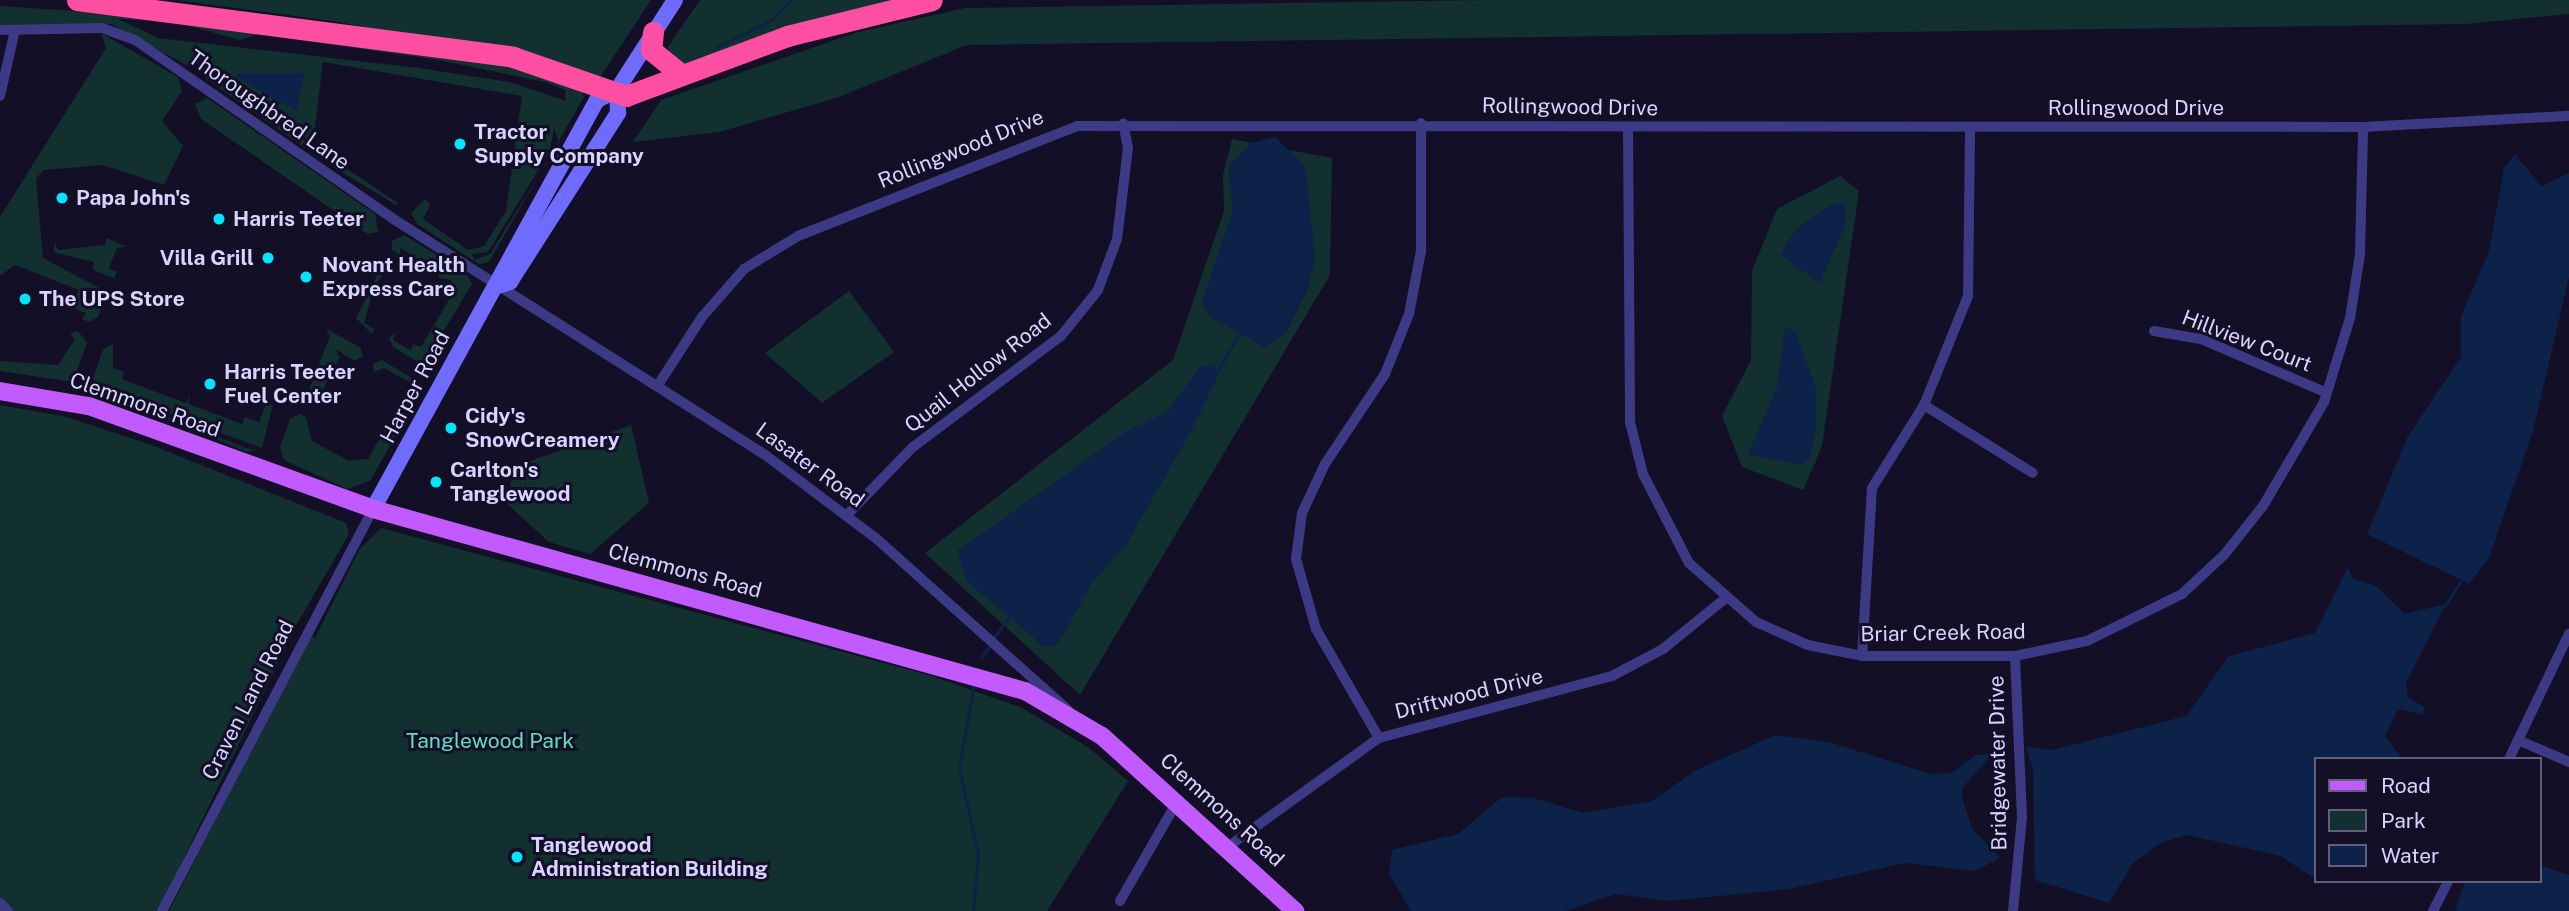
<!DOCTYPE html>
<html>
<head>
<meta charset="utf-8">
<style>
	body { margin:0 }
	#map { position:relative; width:2569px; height:911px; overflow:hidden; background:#130f26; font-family:"Public Sans",sans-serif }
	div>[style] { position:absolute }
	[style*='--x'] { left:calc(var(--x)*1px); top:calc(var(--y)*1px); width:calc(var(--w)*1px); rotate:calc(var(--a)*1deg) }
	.green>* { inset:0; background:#12302f }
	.water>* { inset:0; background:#0c2248 }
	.stream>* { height:2.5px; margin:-1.25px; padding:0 1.25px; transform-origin:1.25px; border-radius:1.25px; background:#0c2248 }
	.street>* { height:10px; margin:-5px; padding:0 5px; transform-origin:5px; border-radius:5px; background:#3d3a85 }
	.secondary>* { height:16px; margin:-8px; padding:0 8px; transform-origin:8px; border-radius:8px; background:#6f6bff }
	.primary>* { height:18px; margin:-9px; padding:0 9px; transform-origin:9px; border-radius:9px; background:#c25bff }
	.highway>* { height:21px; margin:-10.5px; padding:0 10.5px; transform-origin:10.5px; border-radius:10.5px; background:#ff4fa3 }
	.dots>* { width:19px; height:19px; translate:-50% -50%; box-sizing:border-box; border:4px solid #130f26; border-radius:50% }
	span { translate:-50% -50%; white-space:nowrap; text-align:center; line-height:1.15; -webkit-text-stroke:6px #130f26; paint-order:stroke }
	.street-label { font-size:21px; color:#d9d4ff }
	.poi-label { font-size:21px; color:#d9d4ff; font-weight:700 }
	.left { translate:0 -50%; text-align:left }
	.right { translate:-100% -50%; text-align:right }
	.park-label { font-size:21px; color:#5fe0c0 }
	.legend { position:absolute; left:2314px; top:757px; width:228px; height:126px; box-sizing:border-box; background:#130f26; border:2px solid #625e7d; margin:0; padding:9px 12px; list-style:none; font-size:21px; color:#d9d4ff }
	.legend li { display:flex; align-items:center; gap:14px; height:35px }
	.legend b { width:35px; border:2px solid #625e7d }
</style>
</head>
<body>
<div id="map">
	<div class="green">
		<div style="clip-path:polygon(175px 0,651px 0,601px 76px,339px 22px)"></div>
		<div style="clip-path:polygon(700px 0,897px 0,683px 65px,667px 48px)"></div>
		<div style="clip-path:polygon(1486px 0,2569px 0,2569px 14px,2465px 24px,967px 45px,836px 98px,719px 132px,633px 142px,661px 100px,858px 32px,965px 8px)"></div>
		<div style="clip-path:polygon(evenodd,0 6px,138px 15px,517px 65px,579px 86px,584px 97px,489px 262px,479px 264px,417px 224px,411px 213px,425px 199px,430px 205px,423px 219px,468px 250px,484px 246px,506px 211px,522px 96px,323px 62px,313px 143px,286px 128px,309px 144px,305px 148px,205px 78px,210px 51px,196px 66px,188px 66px,111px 24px,0 25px,0 6px,118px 19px,175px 22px,240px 40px,259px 34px,438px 60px,545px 82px,565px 90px,566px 101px,509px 82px,419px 68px,158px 38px,118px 19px,0 6px,554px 128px,559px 143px,490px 254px,475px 260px,472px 254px,488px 252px,550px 151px,554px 128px)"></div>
		<div style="clip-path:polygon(101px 33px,178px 77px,182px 91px,162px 121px,183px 146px,164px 185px,103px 165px,43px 170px,36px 179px,43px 258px,105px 291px,98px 317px,89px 322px,82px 319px,86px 313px,65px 305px,73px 303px,79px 290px,15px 265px,0 276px,0 217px,106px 48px)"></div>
		<div style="clip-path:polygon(207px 98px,375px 214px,378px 232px,368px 234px,201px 119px,195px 104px)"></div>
		<div style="clip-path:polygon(1232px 139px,1332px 158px,1330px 275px,1080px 695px,925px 553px,1173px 360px,1224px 211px,1223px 175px)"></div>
		<div style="clip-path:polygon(329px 157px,398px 203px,396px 205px,330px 165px)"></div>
		<div style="clip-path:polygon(1840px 176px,1859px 191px,1822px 446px,1803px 490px,1742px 467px,1722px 416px,1751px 360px,1752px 271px,1777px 209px)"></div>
		<div style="clip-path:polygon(404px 235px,465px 272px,472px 284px,423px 365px,393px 347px,389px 338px,396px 332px,393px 340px,410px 350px,414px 344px,421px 347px,453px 293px,451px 280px,439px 278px,437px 270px,400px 248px,400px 255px,392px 250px,392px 241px)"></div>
		<div style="clip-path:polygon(107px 238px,126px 247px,117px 248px,109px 268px,117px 272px,114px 278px,93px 270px,94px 262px,53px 252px,55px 243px,58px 250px,105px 245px)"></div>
		<div style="clip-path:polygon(385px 259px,390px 266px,374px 287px,364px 323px,374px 329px,380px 324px,371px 333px,356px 318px)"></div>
		<div style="clip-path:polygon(849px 291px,894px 352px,822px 403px,765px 353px)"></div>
		<div style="clip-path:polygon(326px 329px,360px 347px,363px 356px,355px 361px,335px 349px,340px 357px,317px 401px,306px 404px,300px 396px,307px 396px,314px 377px,307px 373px,316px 372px,330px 336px)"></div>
		<div style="clip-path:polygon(78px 331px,87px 343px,73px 382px,0 371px,0 361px,58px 365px,75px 339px,70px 334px)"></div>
		<div style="clip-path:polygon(113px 344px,113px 368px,124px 372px,122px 379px,167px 396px,186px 403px,190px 396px,189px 404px,242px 424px,245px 417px,259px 422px,265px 406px,273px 404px,262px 448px,103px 390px,93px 379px,103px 349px)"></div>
		<div style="clip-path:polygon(382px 360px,418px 382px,420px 393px,370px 481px,347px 489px,284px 460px,280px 447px,290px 419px,299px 414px,306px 417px,312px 441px,349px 461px,368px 459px,411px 383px,384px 368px,374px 372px,373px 364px)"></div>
		<div style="clip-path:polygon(118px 398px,249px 449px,257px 450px,247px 452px)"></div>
		<div style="clip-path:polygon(0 405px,67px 417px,151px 445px,346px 523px,349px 534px,297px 624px,158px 911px,0 911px)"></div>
		<div style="clip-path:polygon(631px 425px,649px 503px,590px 554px,549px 542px,505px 502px,516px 466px)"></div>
		<div style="clip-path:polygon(381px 528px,932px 676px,1022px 708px,1088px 747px,1128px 781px,1047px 911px,169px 911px,310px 634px,315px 638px,359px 550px)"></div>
	</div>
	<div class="water">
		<div style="clip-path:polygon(239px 73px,304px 73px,297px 111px,236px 77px)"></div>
		<div style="clip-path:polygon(1275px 137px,1305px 165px,1315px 257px,1309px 287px,1286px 333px,1265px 348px,1210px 317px,1202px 302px,1233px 210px,1228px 166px,1251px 143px)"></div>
		<div style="clip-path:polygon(2515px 154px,2541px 186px,2569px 173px,2569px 277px,2533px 431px,2489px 558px,2469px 584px,2367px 534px,2408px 436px,2461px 357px,2461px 317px,2489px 251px,2504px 168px)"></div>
		<div style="clip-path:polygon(1833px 203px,1846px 205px,1845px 225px,1820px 283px,1780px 255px,1795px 230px)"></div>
		<div style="clip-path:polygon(1785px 326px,1796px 333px,1816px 388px,1816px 428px,1810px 458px,1802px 465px,1748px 454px,1777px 388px)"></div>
		<div style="clip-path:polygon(1215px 364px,1216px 380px,1190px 433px,1126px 545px,1091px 584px,1062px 637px,1054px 647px,1042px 645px,967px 581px,957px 551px,1127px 431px,1167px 412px,1199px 368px)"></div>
		<div style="clip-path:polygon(2348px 567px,2352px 578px,2376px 586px,2405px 614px,2446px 604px,2406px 682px,2408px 697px,2424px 707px,2423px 715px,2398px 709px,2385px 736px,2401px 757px,2315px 759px,2315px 879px,2281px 856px,2187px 835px,2161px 843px,2133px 863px,2109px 903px,2035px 880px,2033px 770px,2026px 746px,2052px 750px,2186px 716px,2229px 656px,2315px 633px)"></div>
		<div style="clip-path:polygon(1776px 735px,1829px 742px,1931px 774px,1951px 773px,1976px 755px,1993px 754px,1963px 787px,1962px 798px,1972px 828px,2000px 858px,1975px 871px,1905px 863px,1789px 889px,1669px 901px,1616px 894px,1565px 911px,1411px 911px,1389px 874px,1392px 850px,1458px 834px,1502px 797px,1534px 798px,1583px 813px,1652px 801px,1696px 770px)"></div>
		<div style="clip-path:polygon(2539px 865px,2569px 875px,2569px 911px,2455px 911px,2465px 881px,2539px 881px)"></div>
	</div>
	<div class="stream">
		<div style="--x:715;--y:48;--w:64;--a:-26.2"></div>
		<div style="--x:772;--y:20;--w:28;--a:-45"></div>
		<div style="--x:1214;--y:377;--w:50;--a:-59.8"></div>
		<div style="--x:2445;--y:606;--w:28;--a:-58"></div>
		<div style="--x:994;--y:637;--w:28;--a:-52"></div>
		<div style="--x:981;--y:658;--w:15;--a:-53"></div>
		<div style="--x:973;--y:911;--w:57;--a:-85"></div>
		<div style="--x:978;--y:854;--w:88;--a:-102.5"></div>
		<div style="--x:959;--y:768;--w:85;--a:-79.9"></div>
	</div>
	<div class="street">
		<div style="--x:0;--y:30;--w:102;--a:-1.1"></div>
		<div style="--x:102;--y:28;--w:35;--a:20"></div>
		<div style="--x:135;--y:40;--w:316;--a:34.7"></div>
		<div style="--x:395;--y:220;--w:437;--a:32.4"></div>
		<div style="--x:764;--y:454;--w:143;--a:37"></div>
		<div style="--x:878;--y:540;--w:255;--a:41.8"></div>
		<div style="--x:0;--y:96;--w:68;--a:-77.2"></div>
		<div style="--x:1628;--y:128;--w:294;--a:89.6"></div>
		<div style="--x:1630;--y:422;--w:54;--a:76"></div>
		<div style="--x:1643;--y:474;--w:100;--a:62.7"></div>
		<div style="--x:1689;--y:563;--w:89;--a:41.4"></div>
		<div style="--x:1756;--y:622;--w:57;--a:23.9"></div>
		<div style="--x:1808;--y:645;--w:55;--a:11.5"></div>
		<div style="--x:1862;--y:656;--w:153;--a:0"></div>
		<div style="--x:2015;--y:656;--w:74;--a:-11.8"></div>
		<div style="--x:2087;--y:641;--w:106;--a:-26.3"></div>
		<div style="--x:2182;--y:594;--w:57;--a:-42.9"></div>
		<div style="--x:2224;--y:555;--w:63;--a:-51.5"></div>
		<div style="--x:2263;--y:506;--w:121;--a:-59.6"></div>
		<div style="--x:2324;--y:402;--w:88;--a:-72.8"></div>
		<div style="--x:2350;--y:318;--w:65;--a:-81.1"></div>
		<div style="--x:2360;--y:254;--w:127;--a:-88.6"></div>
		<div style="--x:2154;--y:331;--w:48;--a:9.7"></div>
		<div style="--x:2201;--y:339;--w:137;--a:23.2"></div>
		<div style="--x:658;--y:385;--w:81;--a:-57.1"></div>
		<div style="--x:702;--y:317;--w:64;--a:-48.8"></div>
		<div style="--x:744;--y:269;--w:63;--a:-31.4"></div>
		<div style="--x:798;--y:236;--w:300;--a:-21.5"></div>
		<div style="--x:1077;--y:126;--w:1286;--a:0.04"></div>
		<div style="--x:2363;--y:127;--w:206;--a:-3.1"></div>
		<div style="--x:1924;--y:405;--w:128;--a:32"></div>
		<div style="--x:847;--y:515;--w:95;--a:-45.9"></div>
		<div style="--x:913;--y:447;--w:185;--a:-36.9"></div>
		<div style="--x:1061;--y:336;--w:59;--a:-51.2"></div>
		<div style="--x:1098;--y:290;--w:54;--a:-69.6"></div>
		<div style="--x:1117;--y:239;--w:92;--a:-83.1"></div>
		<div style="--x:1128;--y:148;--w:25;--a:-101"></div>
		<div style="--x:1862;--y:656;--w:168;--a:-86.6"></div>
		<div style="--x:1872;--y:488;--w:98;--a:-57.9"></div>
		<div style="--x:1924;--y:405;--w:118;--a:-68"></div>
		<div style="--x:1968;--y:296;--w:169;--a:-89.3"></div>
		<div style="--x:1379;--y:738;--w:126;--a:-120"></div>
		<div style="--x:1316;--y:629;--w:73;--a:-105.9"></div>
		<div style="--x:1296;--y:559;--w:46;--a:-82.6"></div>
		<div style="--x:1302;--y:513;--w:54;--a:-64.9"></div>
		<div style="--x:1325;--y:464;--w:108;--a:-56.3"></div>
		<div style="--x:1385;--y:374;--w:65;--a:-68.2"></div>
		<div style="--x:1409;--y:314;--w:64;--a:-79.2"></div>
		<div style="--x:1421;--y:251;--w:128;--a:-90"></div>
		<div style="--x:2518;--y:740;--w:56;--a:23.3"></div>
		<div style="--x:2509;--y:759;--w:139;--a:-64.4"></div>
		<div style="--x:1229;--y:846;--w:185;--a:-35.8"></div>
		<div style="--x:1379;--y:738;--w:241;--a:-14.9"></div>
		<div style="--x:1612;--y:676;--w:58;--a:-27.9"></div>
		<div style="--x:1663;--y:649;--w:82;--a:-39.1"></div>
		<div style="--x:1120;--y:901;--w:116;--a:-60.1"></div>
		<div style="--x:0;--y:903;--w:11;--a:45"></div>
		<div style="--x:162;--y:911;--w:454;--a:-62.3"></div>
		<div style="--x:2013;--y:911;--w:94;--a:-84.5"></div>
		<div style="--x:2022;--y:817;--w:161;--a:-92.5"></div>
		<div style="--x:2433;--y:911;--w:34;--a:-63"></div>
	</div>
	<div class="secondary">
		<div style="--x:497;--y:286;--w:14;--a:-17"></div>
		<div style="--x:510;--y:282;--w:201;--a:-57.4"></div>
		<div style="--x:618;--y:113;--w:23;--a:-92"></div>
		<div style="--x:373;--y:509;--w:466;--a:-61.3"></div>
		<div style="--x:597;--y:100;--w:22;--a:-27"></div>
		<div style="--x:617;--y:90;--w:107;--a:-57.2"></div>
	</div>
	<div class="primary">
		<div style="--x:0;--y:391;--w:90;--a:9.6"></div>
		<div style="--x:89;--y:406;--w:302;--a:19.9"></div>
		<div style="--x:373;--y:509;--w:677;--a:15.6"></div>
		<div style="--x:1025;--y:691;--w:89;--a:30.3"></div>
		<div style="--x:1102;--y:736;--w:261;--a:42.2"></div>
	</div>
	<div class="highway">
		<div style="--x:77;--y:0;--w:440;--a:7.4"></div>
		<div style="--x:513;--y:57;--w:120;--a:19"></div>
		<div style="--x:626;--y:96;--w:172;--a:-20.4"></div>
		<div style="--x:787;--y:36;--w:149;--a:-13.9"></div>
		<div style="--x:653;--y:32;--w:18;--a:96"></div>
		<div style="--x:651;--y:50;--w:38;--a:39"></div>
	</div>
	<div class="dots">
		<div style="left:460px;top:144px;background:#00e5ff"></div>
		<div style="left:62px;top:198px;background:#00e5ff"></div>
		<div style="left:219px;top:219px;background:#00e5ff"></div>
		<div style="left:268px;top:258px;background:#00e5ff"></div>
		<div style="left:306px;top:277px;background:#00e5ff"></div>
		<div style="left:25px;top:299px;background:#00e5ff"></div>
		<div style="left:210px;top:384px;background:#00e5ff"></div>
		<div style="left:451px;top:428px;background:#00e5ff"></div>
		<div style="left:436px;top:482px;background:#00e5ff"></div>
		<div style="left:517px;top:857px;background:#00e5ff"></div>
	</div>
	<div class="street-label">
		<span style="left:1570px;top:107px;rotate:1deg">Rollingwood Drive</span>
		<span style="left:2136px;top:108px">Rollingwood Drive</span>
		<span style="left:269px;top:110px;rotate:35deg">Thoroughbred Lane</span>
		<span style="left:961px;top:149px;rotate:-22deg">Rollingwood Drive</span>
		<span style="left:2247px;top:341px;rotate:21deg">Hillview Court</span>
		<span style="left:978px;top:373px;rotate:-38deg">Quail Hollow Road</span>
		<span style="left:415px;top:387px;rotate:-62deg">Harper Road</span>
		<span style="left:145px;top:405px;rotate:19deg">Clemmons Road</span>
		<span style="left:810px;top:465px;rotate:36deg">Lasater Road</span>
		<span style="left:685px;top:571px;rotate:15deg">Clemmons Road</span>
		<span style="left:1943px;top:633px;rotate:-1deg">Briar Creek Road</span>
		<span style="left:1469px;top:694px;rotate:-14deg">Driftwood Drive</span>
		<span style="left:248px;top:700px;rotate:-63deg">Craven Land Road</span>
		<span style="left:1998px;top:763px;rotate:-91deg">Bridgewater Drive</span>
		<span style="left:1222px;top:810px;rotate:42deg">Clemmons Road</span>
	</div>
	<div class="poi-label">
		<span class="left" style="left:474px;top:144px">Tractor<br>Supply Company</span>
		<span class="left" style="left:76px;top:198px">Papa John's</span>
		<span class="left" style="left:233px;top:219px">Harris Teeter</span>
		<span class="right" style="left:254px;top:258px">Villa Grill</span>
		<span class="left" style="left:322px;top:277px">Novant Health<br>Express Care</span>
		<span class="left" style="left:39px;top:299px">The UPS Store</span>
		<span class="left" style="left:224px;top:384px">Harris Teeter<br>Fuel Center</span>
		<span class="left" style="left:465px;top:428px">Cidy's<br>SnowCreamery</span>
		<span class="left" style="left:450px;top:482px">Carlton's<br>Tanglewood</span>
		<span class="left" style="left:531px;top:857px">Tanglewood<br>Administration Building</span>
	</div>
	<div class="park-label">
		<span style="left:490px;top:741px">Tanglewood Park</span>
	</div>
	<ul class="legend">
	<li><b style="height:9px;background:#c25bff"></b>Road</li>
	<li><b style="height:19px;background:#12302f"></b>Park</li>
	<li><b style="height:19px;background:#0c2248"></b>Water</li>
	</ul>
</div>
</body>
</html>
